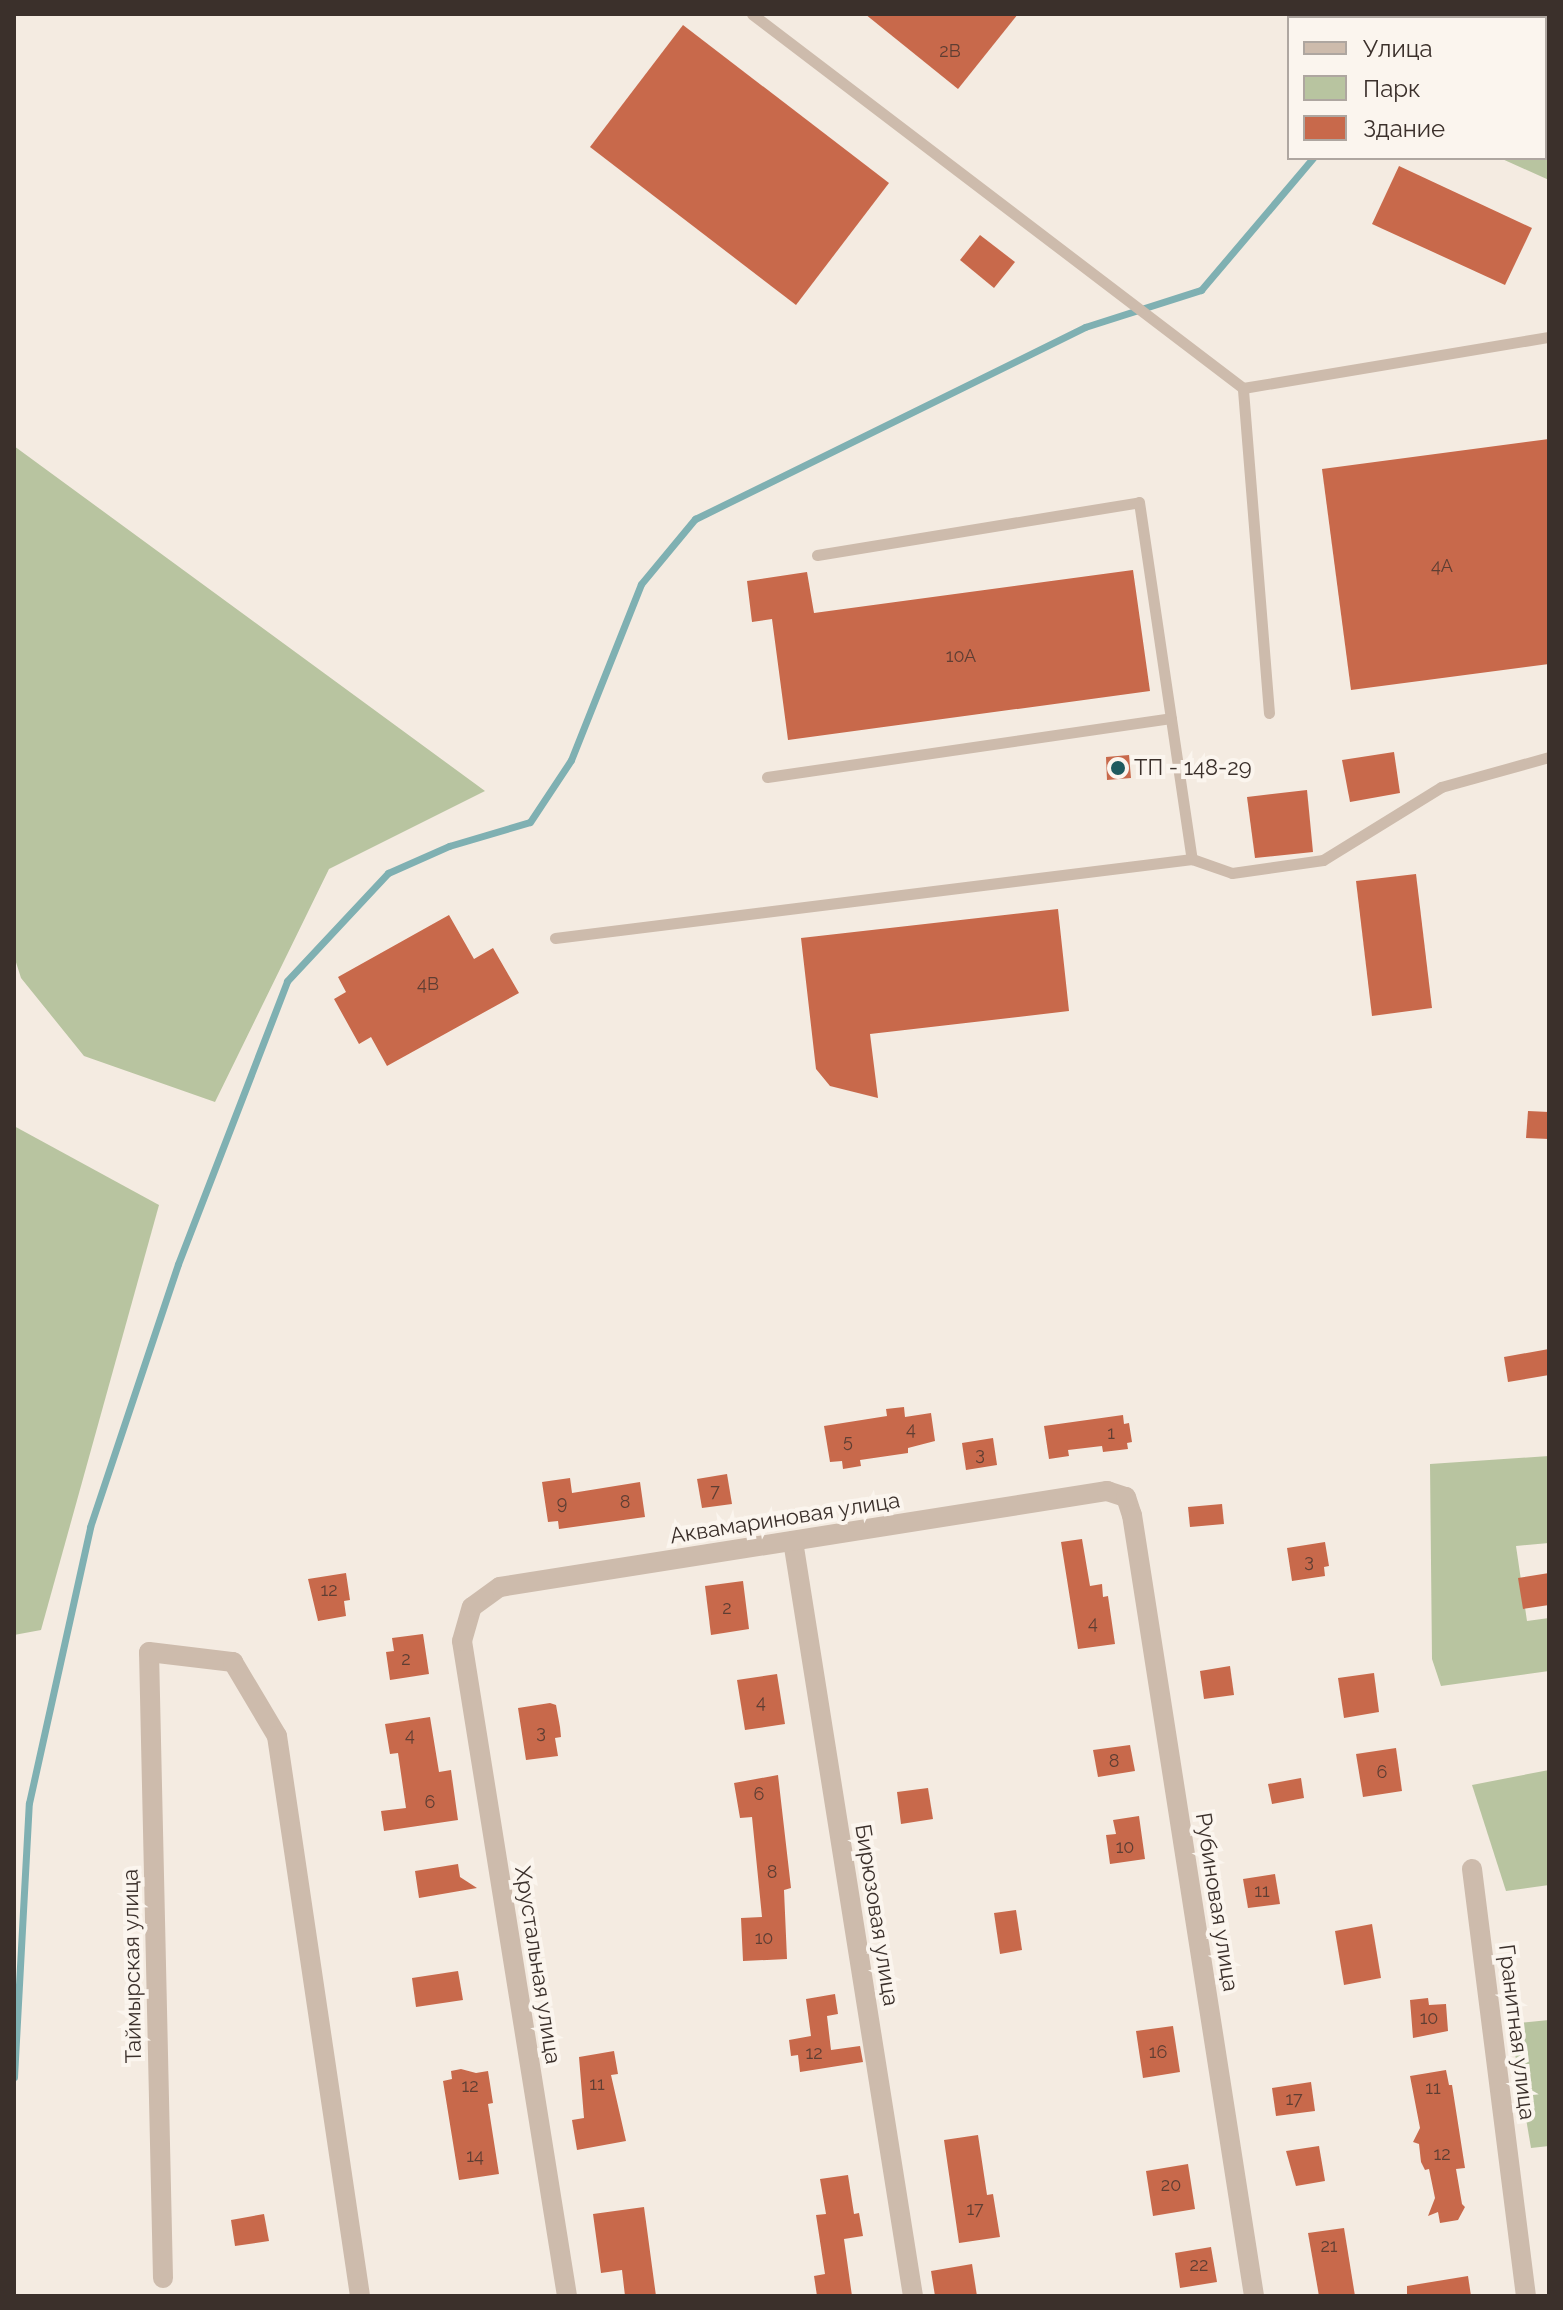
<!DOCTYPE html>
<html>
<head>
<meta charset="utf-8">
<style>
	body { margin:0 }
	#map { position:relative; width:1563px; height:2310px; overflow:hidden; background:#f4ebe1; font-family:Raleway,sans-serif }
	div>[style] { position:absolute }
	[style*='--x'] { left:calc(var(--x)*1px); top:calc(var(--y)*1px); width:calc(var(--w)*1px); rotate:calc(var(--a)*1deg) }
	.green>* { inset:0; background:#b8c4a0 }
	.stream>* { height:7px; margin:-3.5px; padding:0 3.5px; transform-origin:3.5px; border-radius:3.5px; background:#7fb0b2 }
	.building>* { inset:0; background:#c8694b }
	.lane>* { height:11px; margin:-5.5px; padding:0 5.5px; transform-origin:5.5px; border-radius:5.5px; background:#cdbbac }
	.street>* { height:20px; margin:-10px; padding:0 10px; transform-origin:10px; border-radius:10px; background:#cdbbac }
	.dots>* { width:22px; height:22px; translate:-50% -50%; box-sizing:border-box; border:4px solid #fbf5ee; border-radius:50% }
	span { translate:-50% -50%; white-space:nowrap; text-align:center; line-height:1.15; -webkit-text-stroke:8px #fbf5ee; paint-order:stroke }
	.number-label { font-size:18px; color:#5e3e33 }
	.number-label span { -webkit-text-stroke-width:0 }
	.poi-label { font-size:22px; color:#3b302b }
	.left { translate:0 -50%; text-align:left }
	.street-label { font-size:22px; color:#3b302b }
	.frame { position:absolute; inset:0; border:16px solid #3b302b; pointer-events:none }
	.legend { position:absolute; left:1287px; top:16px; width:260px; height:144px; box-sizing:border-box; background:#fbf5ee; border:2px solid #aea6a0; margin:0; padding:10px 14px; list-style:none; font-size:24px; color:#3b302b }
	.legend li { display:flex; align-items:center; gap:16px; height:40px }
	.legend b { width:40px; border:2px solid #aea6a0 }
</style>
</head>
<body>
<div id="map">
	<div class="green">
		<div style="clip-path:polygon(1494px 14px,1549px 14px,1549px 180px,1500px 158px,1545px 158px,1545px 18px,1492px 18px)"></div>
		<div style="clip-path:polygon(14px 446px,485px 791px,329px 869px,215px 1102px,84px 1056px,21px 978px,14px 956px)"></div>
		<div style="clip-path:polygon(14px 1126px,159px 1205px,41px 1630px,14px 1635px)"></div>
		<div style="clip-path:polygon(1549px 1456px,1549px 1543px,1516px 1546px,1527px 1621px,1549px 1618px,1549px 1671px,1441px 1686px,1432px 1659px,1430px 1464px)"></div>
		<div style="clip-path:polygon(1549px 1770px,1549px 1885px,1506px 1891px,1472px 1785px)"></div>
		<div style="clip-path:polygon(1549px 2020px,1549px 2146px,1531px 2148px,1510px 2024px)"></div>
	</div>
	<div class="stream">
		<div style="--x:1412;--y:18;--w:5;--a:-53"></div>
		<div style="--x:14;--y:2077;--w:274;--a:-86.9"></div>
		<div style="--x:29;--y:1803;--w:283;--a:-77.5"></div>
		<div style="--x:90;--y:1527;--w:277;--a:-71.5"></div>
		<div style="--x:178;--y:1264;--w:303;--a:-68.9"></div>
		<div style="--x:287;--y:981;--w:148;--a:-46.9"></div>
		<div style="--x:388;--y:873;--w:67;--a:-23.9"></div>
		<div style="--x:449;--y:846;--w:84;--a:-16.5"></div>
		<div style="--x:530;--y:822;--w:74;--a:-56.5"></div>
		<div style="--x:571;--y:760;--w:189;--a:-68.3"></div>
		<div style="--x:641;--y:584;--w:85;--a:-50.3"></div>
		<div style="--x:695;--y:519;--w:435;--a:-26.2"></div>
		<div style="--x:1085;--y:327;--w:122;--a:-17.7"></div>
		<div style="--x:1201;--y:290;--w:173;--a:-49.7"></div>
	</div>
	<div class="building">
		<div style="clip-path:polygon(865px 14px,1018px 14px,958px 89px)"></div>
		<div style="clip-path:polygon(683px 25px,889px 183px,796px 305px,590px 147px)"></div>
		<div style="clip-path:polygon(1399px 166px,1532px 228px,1505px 285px,1372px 224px)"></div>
		<div style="clip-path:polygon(980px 235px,1015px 262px,994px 288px,960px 260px)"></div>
		<div style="clip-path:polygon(1549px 439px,1549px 664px,1351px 690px,1322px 469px)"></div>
		<div style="clip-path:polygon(1133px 570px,1150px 691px,788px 740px,772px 619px,752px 622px,747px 581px,807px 572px,814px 613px)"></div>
		<div style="clip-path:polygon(1394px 752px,1400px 793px,1350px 802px,1342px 760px)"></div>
		<div style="clip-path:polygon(1129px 755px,1131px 778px,1107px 780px,1106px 757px)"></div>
		<div style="clip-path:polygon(1307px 790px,1313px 852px,1255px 858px,1247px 797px)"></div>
		<div style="clip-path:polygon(1416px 874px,1432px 1008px,1372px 1016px,1356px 881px)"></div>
		<div style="clip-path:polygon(1058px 909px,1069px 1011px,870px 1034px,878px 1098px,830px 1086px,816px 1069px,801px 938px)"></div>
		<div style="clip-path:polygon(449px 915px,474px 959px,493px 948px,519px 993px,387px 1066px,371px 1037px,359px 1044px,334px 999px,346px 992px,338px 977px)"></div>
		<div style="clip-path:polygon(1528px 1111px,1549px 1112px,1549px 1139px,1526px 1138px)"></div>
		<div style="clip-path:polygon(1549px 1349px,1549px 1375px,1508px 1382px,1504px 1357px)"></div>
		<div style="clip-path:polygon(904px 1407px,905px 1417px,931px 1413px,935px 1441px,908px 1448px,908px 1453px,860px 1460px,861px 1466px,843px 1469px,842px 1461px,830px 1462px,824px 1426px,887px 1416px,886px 1409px)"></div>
		<div style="clip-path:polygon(1123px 1415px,1124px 1424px,1129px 1423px,1132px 1442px,1127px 1443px,1128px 1449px,1103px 1452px,1102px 1446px,1068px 1450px,1069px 1456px,1049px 1459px,1044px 1426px)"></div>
		<div style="clip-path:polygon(993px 1438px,997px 1465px,966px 1470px,962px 1443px)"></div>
		<div style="clip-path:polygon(727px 1474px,732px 1504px,702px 1508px,697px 1479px)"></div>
		<div style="clip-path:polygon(570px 1478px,572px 1493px,640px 1482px,645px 1517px,559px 1529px,558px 1521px,548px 1522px,542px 1482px)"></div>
		<div style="clip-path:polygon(1222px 1504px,1224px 1524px,1190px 1527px,1188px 1507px)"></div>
		<div style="clip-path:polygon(1082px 1539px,1090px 1586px,1102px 1584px,1103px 1597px,1108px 1596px,1115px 1644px,1078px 1649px,1061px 1542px)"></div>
		<div style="clip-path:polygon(1325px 1542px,1329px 1566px,1324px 1567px,1325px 1576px,1292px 1581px,1287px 1548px)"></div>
		<div style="clip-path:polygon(346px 1573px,350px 1600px,344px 1601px,346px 1616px,318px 1621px,308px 1579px)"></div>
		<div style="clip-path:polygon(1549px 1573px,1549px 1605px,1523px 1609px,1518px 1578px)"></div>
		<div style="clip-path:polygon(743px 1581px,749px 1629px,711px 1635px,705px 1586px)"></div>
		<div style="clip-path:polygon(423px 1634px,429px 1674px,390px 1680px,386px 1652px,394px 1651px,392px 1638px)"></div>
		<div style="clip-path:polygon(1230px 1666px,1234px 1695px,1204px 1699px,1200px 1671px)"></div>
		<div style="clip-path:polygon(1374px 1673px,1379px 1712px,1344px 1718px,1338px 1678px)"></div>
		<div style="clip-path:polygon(777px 1674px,785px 1724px,745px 1730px,737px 1680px)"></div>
		<div style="clip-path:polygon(550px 1703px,556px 1705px,560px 1727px,561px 1737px,555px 1738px,558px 1756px,526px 1760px,518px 1708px)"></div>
		<div style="clip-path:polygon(430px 1717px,439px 1772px,451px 1770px,458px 1820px,384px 1831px,381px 1811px,406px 1808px,398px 1753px,390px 1754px,385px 1724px)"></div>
		<div style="clip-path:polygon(1130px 1745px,1135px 1771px,1098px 1777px,1093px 1750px)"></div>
		<div style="clip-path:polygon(1396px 1748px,1402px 1791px,1363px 1797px,1356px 1754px)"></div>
		<div style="clip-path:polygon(778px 1775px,791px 1888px,784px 1890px,787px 1959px,743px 1961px,741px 1918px,762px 1917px,752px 1817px,740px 1818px,734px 1783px)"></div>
		<div style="clip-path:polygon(1301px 1778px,1304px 1798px,1272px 1804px,1268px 1784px)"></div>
		<div style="clip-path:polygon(928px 1788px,933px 1819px,901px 1824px,897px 1792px)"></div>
		<div style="clip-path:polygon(1139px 1816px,1145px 1859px,1110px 1864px,1106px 1835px,1116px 1834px,1113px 1820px)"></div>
		<div style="clip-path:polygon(458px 1864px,460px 1877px,477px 1888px,419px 1898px,415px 1871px)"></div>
		<div style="clip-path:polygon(1275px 1874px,1280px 1904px,1248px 1908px,1243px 1879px)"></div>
		<div style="clip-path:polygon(1016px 1910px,1022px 1950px,1000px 1954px,994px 1913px)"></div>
		<div style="clip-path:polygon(1372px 1924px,1381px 1978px,1344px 1985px,1335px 1931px)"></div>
		<div style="clip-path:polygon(458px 1971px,463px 2000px,416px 2007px,412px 1978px)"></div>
		<div style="clip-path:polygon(835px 1994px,838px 2014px,827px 2016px,831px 2050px,860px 2046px,863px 2062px,800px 2072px,798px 2055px,791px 2056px,789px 2040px,811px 2036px,806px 1999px)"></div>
		<div style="clip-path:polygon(1428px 1998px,1429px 2005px,1446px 2004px,1448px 2031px,1413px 2038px,1410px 2000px)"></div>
		<div style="clip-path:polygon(1173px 2026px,1180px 2072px,1143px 2078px,1136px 2031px)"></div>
		<div style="clip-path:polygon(614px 2051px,618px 2074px,611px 2075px,626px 2141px,577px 2150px,572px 2120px,584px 2118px,579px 2057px)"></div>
		<div style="clip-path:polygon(461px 2069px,476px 2073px,488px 2071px,493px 2103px,488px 2104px,499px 2174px,459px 2180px,443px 2081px,452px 2079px,451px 2071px)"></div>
		<div style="clip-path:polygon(1446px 2070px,1449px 2085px,1452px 2085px,1465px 2168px,1456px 2169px,1462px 2204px,1465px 2207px,1458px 2220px,1440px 2223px,1438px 2212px,1428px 2216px,1435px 2198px,1429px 2169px,1425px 2170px,1421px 2162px,1419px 2144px,1413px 2142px,1420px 2128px,1410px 2076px)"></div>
		<div style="clip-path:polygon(1311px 2082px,1315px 2111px,1276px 2116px,1272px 2088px)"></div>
		<div style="clip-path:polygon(978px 2135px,987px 2195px,993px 2194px,1000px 2237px,959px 2243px,944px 2140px)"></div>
		<div style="clip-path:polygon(1319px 2146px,1325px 2181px,1296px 2186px,1286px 2151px)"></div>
		<div style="clip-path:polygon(1188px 2164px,1195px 2209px,1153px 2216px,1146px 2171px)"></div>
		<div style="clip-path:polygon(848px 2175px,854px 2214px,859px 2213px,863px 2236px,844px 2239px,852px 2296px,817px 2296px,814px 2276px,825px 2274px,816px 2215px,826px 2214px,820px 2179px)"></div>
		<div style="clip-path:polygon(644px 2207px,656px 2296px,625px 2296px,622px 2270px,601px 2273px,593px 2214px)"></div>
		<div style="clip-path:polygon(264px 2214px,269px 2241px,235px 2246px,231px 2220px)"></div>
		<div style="clip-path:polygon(1344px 2228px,1355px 2296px,1319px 2296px,1308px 2233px)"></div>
		<div style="clip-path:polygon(1211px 2247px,1217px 2282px,1180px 2288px,1175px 2253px)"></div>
		<div style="clip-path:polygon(972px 2264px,977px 2296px,935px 2296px,931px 2271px)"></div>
		<div style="clip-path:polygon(1468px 2276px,1471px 2296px,1407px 2296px,1407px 2286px)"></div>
	</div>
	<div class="lane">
		<div style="--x:752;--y:14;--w:617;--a:37.3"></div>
		<div style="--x:1472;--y:18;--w:5;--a:-53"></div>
		<div style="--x:817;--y:555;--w:326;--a:-9.3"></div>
		<div style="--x:1139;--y:502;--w:361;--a:81.6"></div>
		<div style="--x:1269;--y:713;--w:326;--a:-94.6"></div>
		<div style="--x:1243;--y:388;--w:310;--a:-9.5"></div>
		<div style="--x:767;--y:777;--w:408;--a:-8.3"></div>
		<div style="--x:555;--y:938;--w:642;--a:-7.07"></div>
		<div style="--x:1192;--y:859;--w:42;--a:19.3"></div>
		<div style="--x:1232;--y:873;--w:92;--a:-8.1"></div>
		<div style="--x:1323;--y:860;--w:139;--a:-31.7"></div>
		<div style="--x:1441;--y:787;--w:112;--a:-15.5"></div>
	</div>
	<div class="street">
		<div style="--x:793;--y:1541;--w:764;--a:80.97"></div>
		<div style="--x:1472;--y:1869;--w:430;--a:82.8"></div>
		<div style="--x:163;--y:2278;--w:626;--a:-91.28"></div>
		<div style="--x:149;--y:1652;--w:85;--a:6.8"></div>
		<div style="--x:233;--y:1662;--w:86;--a:59.3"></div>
		<div style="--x:277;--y:1736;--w:566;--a:81.57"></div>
		<div style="--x:567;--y:2296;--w:663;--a:-99.11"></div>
		<div style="--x:462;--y:1641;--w:35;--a:-74"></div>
		<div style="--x:472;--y:1607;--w:34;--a:-36"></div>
		<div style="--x:500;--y:1587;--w:615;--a:-8.99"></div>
		<div style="--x:1107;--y:1491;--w:20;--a:18"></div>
		<div style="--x:1126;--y:1497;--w:19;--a:72"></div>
		<div style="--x:1132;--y:1515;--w:790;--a:81.12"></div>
	</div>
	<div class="dots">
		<div style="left:1118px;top:768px;background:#1f5a5e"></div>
	</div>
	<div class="number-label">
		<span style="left:950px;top:51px">2В</span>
		<span style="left:1442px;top:566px">4А</span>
		<span style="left:961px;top:656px">10А</span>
		<span style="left:428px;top:984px">4В</span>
		<span style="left:911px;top:1429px">4</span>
		<span style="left:1111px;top:1433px">1</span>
		<span style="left:848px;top:1441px">5</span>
		<span style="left:980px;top:1454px">3</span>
		<span style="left:715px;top:1491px">7</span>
		<span style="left:625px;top:1502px">8</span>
		<span style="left:562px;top:1503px">9</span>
		<span style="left:1309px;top:1561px">3</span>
		<span style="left:329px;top:1590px">12</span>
		<span style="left:727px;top:1608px">2</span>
		<span style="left:1093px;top:1623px">4</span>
		<span style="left:406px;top:1659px">2</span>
		<span style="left:761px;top:1702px">4</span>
		<span style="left:541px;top:1732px">3</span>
		<span style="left:410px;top:1735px">4</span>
		<span style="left:1114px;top:1761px">8</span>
		<span style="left:1382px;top:1772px">6</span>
		<span style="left:759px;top:1794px">6</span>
		<span style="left:430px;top:1802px">6</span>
		<span style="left:1125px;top:1847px">10</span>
		<span style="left:772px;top:1872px">8</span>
		<span style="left:1262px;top:1891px">11</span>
		<span style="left:764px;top:1938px">10</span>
		<span style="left:1429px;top:2018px">10</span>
		<span style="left:1158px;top:2052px">16</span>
		<span style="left:814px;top:2053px">12</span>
		<span style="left:597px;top:2084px">11</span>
		<span style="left:470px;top:2086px">12</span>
		<span style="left:1433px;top:2088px">11</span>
		<span style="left:1294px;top:2099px">17</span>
		<span style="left:1442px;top:2154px">12</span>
		<span style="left:475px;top:2156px">14</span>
		<span style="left:1171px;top:2185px">20</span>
		<span style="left:975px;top:2209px">17</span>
		<span style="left:1329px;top:2246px">21</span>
		<span style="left:1199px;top:2265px">22</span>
	</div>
	<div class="poi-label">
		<span class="left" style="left:1134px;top:768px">ТП - 148-29</span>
	</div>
	<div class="street-label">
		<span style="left:785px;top:1518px;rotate:-9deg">Аквамариновая улица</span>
		<span style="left:1217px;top:1902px;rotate:81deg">Рубиновая улица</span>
		<span style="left:877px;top:1915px;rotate:81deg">Бирюзовая улица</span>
		<span style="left:538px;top:1965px;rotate:81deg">Хрустальная улица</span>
		<span style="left:132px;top:1966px;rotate:-91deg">Таймырская улица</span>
		<span style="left:1517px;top:2032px;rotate:83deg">Гранитная улица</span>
	</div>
	<div class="frame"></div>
	<ul class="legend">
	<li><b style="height:10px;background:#cdbbac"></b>Улица</li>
	<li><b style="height:22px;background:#b8c4a0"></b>Парк</li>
	<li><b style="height:22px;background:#c8694b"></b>Здание</li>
	</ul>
</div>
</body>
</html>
